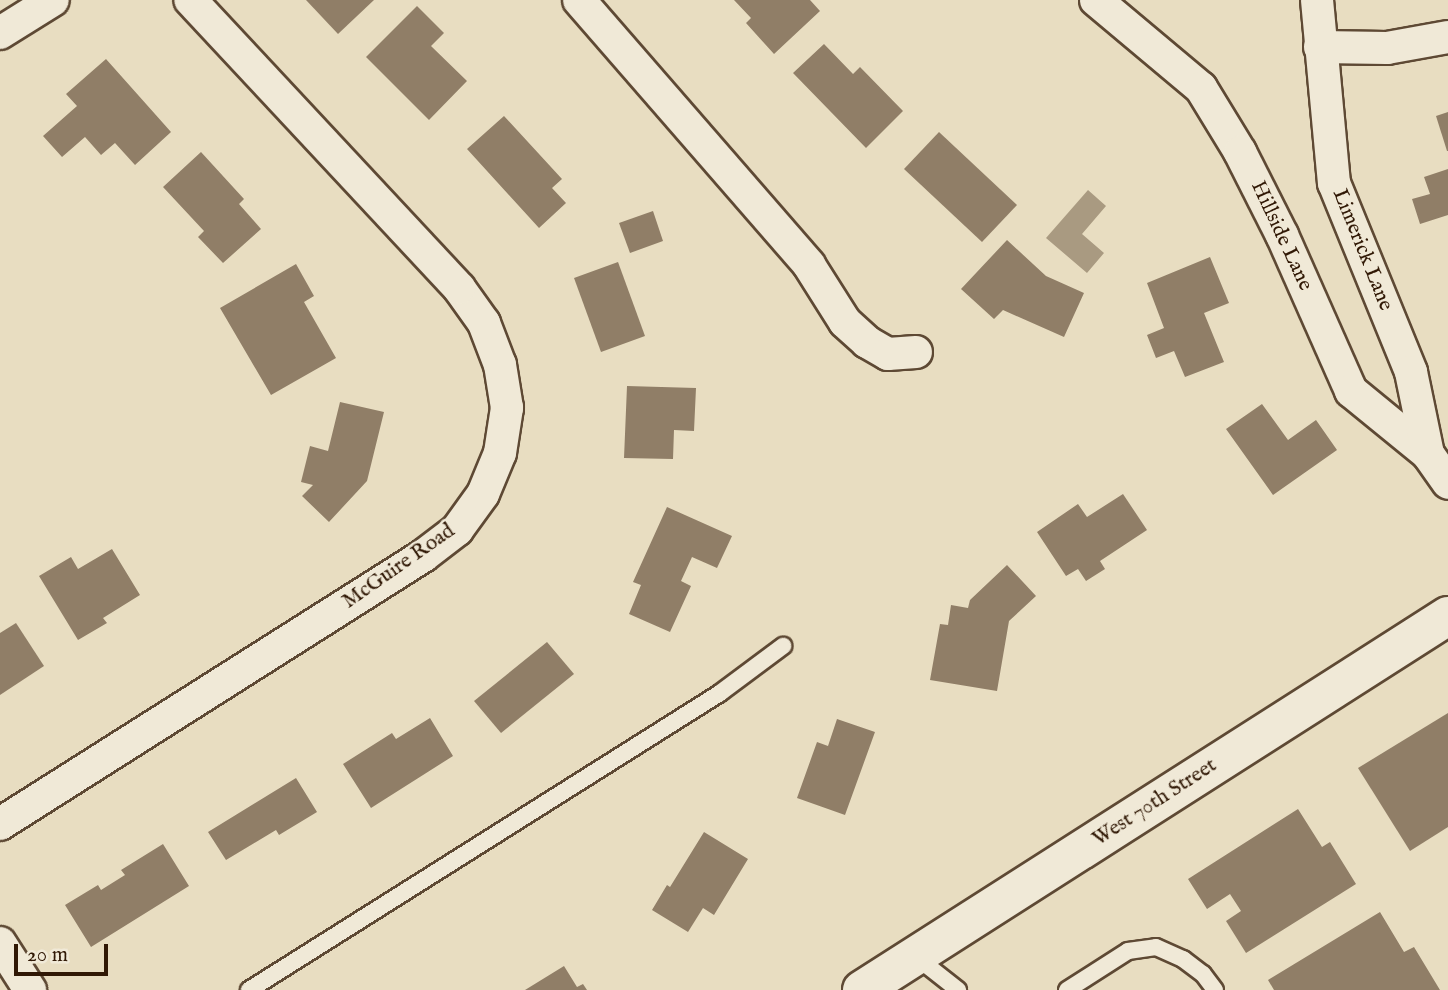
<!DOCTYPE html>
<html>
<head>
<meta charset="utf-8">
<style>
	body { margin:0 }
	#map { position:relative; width:1448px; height:990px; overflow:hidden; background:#e8ddc1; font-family:"IM FELL English",serif }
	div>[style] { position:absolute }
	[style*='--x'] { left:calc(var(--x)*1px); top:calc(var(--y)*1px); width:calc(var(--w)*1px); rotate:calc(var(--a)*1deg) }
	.water>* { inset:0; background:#a99a81 }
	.building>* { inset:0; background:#907e67 }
	.roads { filter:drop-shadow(2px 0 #5e4934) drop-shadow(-2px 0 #5e4934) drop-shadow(0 2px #5e4934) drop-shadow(0 -2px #5e4934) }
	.service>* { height:16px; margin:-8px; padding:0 8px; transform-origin:8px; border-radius:8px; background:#f0e9d7 }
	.minor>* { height:32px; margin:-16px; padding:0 16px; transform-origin:16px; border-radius:16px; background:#f0e9d7 }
	.tertiary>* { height:38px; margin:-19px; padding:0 19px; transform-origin:19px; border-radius:19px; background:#f0e9d7 }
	span { translate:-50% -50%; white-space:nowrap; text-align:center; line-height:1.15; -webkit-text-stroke:5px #f0e9d7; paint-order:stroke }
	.street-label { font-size:21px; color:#301805 }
	.scale { position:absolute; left:14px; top:944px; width:94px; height:32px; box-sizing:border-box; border:4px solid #301805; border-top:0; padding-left:9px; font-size:21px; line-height:24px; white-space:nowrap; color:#301805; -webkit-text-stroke:5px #f0e9d7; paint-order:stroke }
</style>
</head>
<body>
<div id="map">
	<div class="water">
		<div style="clip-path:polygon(1088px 190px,1106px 206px,1082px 234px,1104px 253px,1087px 273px,1046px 238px)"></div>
	</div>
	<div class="building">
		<div style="clip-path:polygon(306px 0,374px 0,338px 34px)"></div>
		<div style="clip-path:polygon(734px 0,810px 0,820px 11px,774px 54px,746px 23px,751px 18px)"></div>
		<div style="clip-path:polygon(417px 6px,444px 33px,431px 46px,467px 81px,429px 120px,366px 57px)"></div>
		<div style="clip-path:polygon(824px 44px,853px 74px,860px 67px,903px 111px,866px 148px,793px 73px)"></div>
		<div style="clip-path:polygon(106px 59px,171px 132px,135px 165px,115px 143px,101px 155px,85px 137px,62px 157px,43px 136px,77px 106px,66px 94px)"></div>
		<div style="clip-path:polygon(1448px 112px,1448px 151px,1447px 151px,1436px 116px)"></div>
		<div style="clip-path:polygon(504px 116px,562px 179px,552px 188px,566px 203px,539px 228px,467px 149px)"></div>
		<div style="clip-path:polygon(939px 132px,1017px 205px,982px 242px,904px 169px)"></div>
		<div style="clip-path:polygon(201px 152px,244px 199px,239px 204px,261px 229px,223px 263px,198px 237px,204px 231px,163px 187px)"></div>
		<div style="clip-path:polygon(1448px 169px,1448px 215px,1420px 224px,1412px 199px,1430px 194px,1424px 177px)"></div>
		<div style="clip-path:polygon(653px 211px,663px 241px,630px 253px,619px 223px)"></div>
		<div style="clip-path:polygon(1007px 240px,1046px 276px,1084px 293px,1064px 337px,1003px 310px,994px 319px,961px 289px)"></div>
		<div style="clip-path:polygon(1210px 257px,1229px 303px,1204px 313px,1224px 362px,1185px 377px,1174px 351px,1156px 358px,1147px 335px,1164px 328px,1147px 283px)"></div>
		<div style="clip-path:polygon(618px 262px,645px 336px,601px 352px,574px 278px)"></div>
		<div style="clip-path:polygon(296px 264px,314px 296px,304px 302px,336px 358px,271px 395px,220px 308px)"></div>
		<div style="clip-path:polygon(627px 386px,696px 388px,694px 431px,674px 430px,673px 459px,624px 458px)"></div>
		<div style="clip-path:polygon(340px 402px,384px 412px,367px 481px,329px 522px,302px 496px,313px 485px,301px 482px,310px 446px,328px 451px)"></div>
		<div style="clip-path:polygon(1262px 404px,1288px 440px,1316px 420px,1337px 450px,1273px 495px,1226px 429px)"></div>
		<div style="clip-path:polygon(1123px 494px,1147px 530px,1100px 561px,1105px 569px,1086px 581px,1078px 569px,1066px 576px,1037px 532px,1078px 504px,1087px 517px)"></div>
		<div style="clip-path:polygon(667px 507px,732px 536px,717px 568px,692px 557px,681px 581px,691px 586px,670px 632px,629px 614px,641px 585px,633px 582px)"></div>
		<div style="clip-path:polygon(112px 549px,140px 595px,103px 618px,107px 623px,78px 640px,39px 576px,71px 557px,78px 569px)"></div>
		<div style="clip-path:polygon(1007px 565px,1036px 596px,1009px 621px,997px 691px,930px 680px,940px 624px,948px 625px,951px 605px,968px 608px,970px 600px)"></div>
		<div style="clip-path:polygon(16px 623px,44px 666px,0 695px,0 633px)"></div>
		<div style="clip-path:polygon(547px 642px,574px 674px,501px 733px,474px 701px)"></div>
		<div style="clip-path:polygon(1448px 713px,1448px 827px,1410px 851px,1358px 768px)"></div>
		<div style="clip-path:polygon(430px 718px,453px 756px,371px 808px,343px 764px,392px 733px,396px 739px)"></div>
		<div style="clip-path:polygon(837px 719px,875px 732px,845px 815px,797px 798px,817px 742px,828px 746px)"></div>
		<div style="clip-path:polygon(296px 778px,317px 812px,279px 835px,276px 830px,226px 860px,208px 832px)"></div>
		<div style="clip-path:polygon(1298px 809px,1322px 847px,1330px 842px,1356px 884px,1246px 953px,1226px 921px,1241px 911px,1230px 894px,1207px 909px,1188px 879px)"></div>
		<div style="clip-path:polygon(704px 832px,748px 859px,714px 915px,703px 908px,688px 932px,652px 910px,667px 885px,670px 887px)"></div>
		<div style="clip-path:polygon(163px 844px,189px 886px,91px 947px,65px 905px,98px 885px,101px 890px,125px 875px,121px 870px)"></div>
		<div style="clip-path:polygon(1380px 912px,1404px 952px,1414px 947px,1440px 990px,1274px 990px,1268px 980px)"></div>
		<div style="clip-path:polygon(564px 966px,577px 987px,583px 984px,587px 990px,525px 990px)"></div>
	</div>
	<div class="roads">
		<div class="service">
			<div style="--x:915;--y:956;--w:55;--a:38.3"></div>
			<div style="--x:249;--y:990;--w:557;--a:-32.23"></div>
			<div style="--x:720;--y:693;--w:79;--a:-36.7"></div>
			<div style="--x:1067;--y:990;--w:72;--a:-32.6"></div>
			<div style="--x:1128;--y:951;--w:28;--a:-8"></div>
			<div style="--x:1156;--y:947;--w:30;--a:24"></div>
			<div style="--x:1183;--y:959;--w:25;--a:37"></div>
			<div style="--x:1203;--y:974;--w:20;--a:53"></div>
		</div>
		<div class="minor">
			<div style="--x:579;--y:0;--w:351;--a:49"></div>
			<div style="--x:809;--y:265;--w:67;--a:57.7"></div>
			<div style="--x:845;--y:322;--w:30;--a:42"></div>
			<div style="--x:867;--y:342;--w:24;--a:30"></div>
			<div style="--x:888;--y:354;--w:28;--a:-4"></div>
			<div style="--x:1096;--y:0;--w:137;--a:40"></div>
			<div style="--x:1201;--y:88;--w:75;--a:58.6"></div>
			<div style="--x:1240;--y:152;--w:93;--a:63.2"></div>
			<div style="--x:1282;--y:235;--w:171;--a:66.1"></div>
			<div style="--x:1351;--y:391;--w:99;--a:39.3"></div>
			<div style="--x:1428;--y:454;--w:35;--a:55"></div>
			<div style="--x:1317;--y:0;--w:184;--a:84.7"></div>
			<div style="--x:1334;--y:183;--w:204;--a:67.8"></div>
			<div style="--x:1411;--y:372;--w:84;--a:78.3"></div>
			<div style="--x:0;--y:33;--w:62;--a:-31.9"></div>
			<div style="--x:1320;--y:47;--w:67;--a:0.9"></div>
			<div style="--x:1387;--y:48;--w:62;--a:-10.2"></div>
			<div style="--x:0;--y:824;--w:501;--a:-32.36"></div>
			<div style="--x:423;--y:556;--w:43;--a:-37.4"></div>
			<div style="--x:457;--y:530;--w:44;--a:-54.2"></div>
			<div style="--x:483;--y:494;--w:44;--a:-67.5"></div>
			<div style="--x:500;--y:453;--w:46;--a:-81.2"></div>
			<div style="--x:507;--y:408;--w:44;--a:-99.2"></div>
			<div style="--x:500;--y:365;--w:45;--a:-110.9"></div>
			<div style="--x:484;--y:323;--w:43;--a:-125.5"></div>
			<div style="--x:459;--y:288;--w:394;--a:-133"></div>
			<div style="--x:0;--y:943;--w:56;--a:57.4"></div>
		</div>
		<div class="tertiary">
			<div style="--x:862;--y:990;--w:695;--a:-32.55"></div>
		</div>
	</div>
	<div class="street-label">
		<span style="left:1281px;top:236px;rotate:65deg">Hillside Lane</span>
		<span style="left:1362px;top:250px;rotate:68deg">Limerick Lane</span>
		<span style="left:399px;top:567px;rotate:-35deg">McGuire Road</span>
		<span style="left:1155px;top:803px;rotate:-33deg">West 70th Street</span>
	</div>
	<div class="scale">20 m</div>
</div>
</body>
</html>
